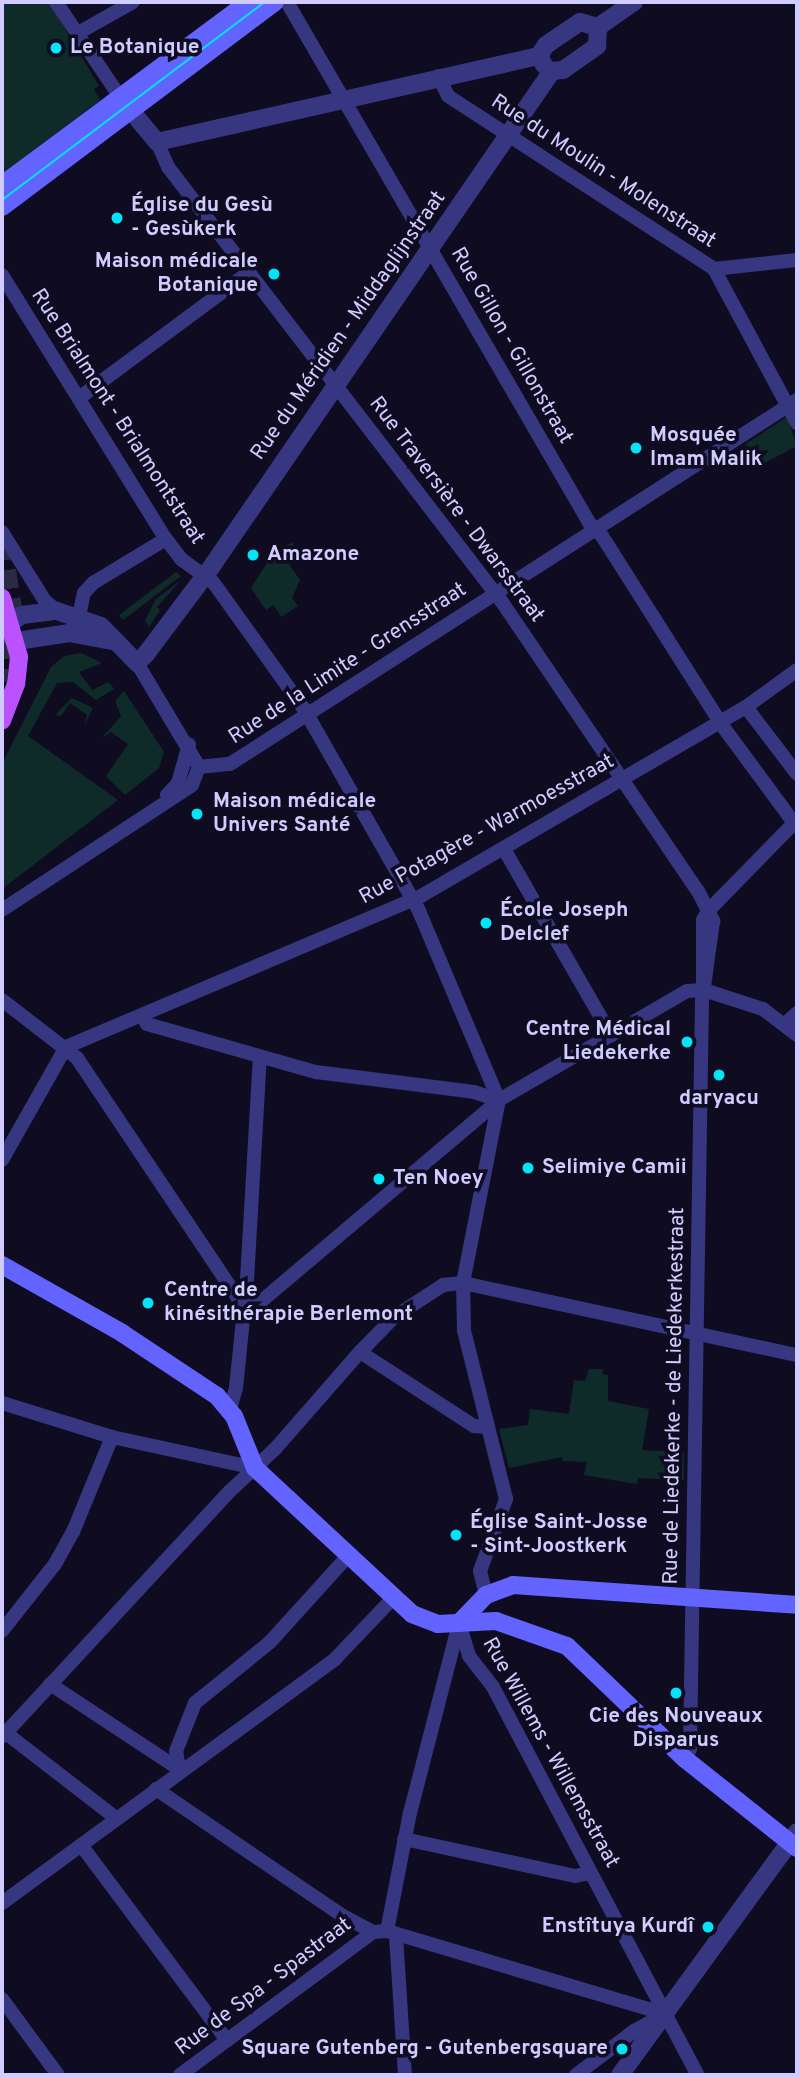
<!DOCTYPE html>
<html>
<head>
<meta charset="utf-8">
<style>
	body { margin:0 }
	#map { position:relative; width:799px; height:2077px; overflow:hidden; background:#0f0c21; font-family:Overpass,sans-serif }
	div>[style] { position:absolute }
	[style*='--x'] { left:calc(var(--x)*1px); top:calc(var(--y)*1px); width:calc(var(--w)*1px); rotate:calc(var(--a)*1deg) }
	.green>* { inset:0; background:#0f2b29 }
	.trunk-tunnel>* { height:19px; margin-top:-9.5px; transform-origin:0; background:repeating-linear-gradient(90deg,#2c2942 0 19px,transparent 0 29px) }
	.minor>* { height:14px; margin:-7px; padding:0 7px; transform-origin:7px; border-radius:7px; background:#373681 }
	.tertiary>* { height:18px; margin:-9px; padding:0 9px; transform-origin:9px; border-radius:9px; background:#373681 }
	.secondary>* { height:18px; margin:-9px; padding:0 9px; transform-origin:9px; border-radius:9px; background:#6363ff }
	.primary>* { height:18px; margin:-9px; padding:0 9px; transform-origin:9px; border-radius:9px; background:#ba53ff }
	.tram>* { height:2px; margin:-1px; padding:0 1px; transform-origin:1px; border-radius:1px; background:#00e5f7 }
	.dots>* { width:19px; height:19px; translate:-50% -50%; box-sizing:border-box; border:4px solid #0f0c21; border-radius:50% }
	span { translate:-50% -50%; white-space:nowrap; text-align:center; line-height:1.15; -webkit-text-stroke:7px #0f0c21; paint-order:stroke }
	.poi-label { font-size:21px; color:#d1ccff; font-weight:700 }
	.left { translate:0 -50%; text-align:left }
	.right { translate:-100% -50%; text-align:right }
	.street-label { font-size:21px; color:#d1ccff }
	.frame { position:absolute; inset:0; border:4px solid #d1ccff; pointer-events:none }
</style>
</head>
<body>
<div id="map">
	<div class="green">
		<div style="clip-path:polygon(2px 2px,49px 2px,99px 86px,94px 89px,100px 100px,2px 174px)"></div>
		<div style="clip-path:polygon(787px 417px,797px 446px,755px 468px,741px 447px)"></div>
		<div style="clip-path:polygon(292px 542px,301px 556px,289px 564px,300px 580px,292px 598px,298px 606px,281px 617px,274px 605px,266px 610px,251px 588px,272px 555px)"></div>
		<div style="clip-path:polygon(176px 572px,181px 576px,123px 620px,119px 615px)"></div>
		<div style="clip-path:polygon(181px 580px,157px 607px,160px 610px,149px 627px,145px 621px,155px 600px)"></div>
		<div style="clip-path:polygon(81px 653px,102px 663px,79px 672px,92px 690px,109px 682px,114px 689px,96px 700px,73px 682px,57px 683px,28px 736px,118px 800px,2px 889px,2px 764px,51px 667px,64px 656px)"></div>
		<div style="clip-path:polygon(124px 691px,164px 752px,159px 768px,125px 795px,106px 776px,128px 744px,111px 732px,102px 738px,121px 716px,115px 701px)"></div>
		<div style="clip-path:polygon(72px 698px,93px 708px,84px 726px,87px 715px,70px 703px,60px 717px,56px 714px)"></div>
		<div style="clip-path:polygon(589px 1369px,603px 1369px,602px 1374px,608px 1375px,608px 1401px,649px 1409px,642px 1450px,684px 1452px,684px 1480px,638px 1478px,637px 1484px,584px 1475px,587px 1462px,563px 1461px,562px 1457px,509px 1468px,499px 1429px,528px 1425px,530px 1409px,569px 1414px,574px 1380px,585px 1381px)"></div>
	</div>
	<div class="trunk-tunnel">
		<div style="--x:2;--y:541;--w:71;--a:81.1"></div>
		<div style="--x:13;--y:611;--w:71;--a:98.9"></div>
	</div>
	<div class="minor">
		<div style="--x:56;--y:2;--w:115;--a:56"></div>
		<div style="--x:287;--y:2;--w:604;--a:59.87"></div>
		<div style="--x:590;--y:524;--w:17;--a:45"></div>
		<div style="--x:602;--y:536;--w:227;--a:57.6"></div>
		<div style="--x:724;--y:728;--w:123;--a:53.6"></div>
		<div style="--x:78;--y:33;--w:63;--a:-29.4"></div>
		<div style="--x:438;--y:76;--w:22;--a:63"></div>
		<div style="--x:448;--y:96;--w:317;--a:33"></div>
		<div style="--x:714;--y:269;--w:175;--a:61.7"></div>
		<div style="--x:157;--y:142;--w:27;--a:66"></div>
		<div style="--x:168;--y:167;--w:548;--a:52.48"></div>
		<div style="--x:502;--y:602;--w:349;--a:55.9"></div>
		<div style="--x:698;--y:891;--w:34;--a:63"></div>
		<div style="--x:713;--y:921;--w:81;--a:97.8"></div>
		<div style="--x:702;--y:1001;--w:748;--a:90.92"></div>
		<div style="--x:690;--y:1749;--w:11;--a:117"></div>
		<div style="--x:714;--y:269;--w:83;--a:-6.2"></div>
		<div style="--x:2;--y:275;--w:311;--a:58.2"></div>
		<div style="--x:166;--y:539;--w:25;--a:53"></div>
		<div style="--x:181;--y:559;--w:39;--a:36"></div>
		<div style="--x:213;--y:582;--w:156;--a:54.4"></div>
		<div style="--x:304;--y:709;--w:232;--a:60.3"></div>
		<div style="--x:419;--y:911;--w:205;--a:67.1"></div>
		<div style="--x:79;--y:398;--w:212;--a:-36.5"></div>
		<div style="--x:2;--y:532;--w:81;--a:58.1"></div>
		<div style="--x:45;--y:601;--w:22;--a:39"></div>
		<div style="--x:79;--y:616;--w:24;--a:-78"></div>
		<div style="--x:84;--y:593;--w:13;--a:-48"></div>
		<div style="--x:93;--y:583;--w:85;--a:-31.1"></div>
		<div style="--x:137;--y:663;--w:121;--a:59.2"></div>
		<div style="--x:746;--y:707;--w:84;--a:52.7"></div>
		<div style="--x:199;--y:767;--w:31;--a:-6"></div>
		<div style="--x:230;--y:764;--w:674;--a:-32.7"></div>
		<div style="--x:167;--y:795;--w:16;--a:-47"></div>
		<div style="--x:178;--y:783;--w:40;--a:-74"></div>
		<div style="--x:504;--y:849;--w:215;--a:60.1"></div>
		<div style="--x:2;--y:910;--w:227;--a:-33.3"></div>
		<div style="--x:192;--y:785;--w:19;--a:-69"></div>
		<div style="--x:703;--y:982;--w:62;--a:-90"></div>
		<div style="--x:703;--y:920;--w:10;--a:-61"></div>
		<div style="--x:708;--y:911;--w:127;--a:-45.6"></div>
		<div style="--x:2;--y:1000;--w:95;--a:37.7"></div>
		<div style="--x:77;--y:1058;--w:295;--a:56.2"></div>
		<div style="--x:142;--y:1015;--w:10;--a:61"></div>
		<div style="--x:147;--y:1024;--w:176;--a:15.9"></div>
		<div style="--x:316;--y:1072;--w:159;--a:7.2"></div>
		<div style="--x:474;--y:1092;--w:26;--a:18"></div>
		<div style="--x:785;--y:1024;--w:16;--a:-43"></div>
		<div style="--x:2;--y:1160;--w:130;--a:-60.5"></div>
		<div style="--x:66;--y:1047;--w:386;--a:-23"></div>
		<div style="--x:421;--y:896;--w:376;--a:-30.2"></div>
		<div style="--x:746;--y:707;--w:63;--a:-36"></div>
		<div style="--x:241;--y:1303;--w:17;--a:3"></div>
		<div style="--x:258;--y:1304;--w:316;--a:-40.2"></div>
		<div style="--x:499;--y:1100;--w:217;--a:-30.1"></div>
		<div style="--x:687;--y:991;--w:17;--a:-3"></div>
		<div style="--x:704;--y:990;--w:62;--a:17.9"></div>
		<div style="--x:763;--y:1009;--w:43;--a:37.4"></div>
		<div style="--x:360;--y:1352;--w:136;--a:33"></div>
		<div style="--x:474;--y:1426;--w:13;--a:4"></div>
		<div style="--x:2;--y:1403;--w:115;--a:17.2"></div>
		<div style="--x:112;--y:1437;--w:146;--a:12.2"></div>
		<div style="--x:230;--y:1409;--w:22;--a:-74"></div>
		<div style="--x:236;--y:1388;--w:109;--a:-84.2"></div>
		<div style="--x:247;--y:1280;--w:223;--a:-86.7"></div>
		<div style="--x:486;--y:1595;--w:25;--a:-104"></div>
		<div style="--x:480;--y:1571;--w:77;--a:-70.1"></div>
		<div style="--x:506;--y:1499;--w:174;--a:-104"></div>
		<div style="--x:464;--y:1330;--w:47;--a:-91.2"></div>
		<div style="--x:463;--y:1283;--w:187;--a:-78.9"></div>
		<div style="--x:459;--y:1623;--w:34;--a:73"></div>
		<div style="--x:469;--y:1656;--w:39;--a:52"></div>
		<div style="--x:493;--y:1687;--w:439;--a:62.2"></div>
		<div style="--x:2;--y:1631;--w:85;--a:-51.7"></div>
		<div style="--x:55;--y:1564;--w:37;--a:-61"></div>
		<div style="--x:73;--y:1532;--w:103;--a:-67.7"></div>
		<div style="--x:50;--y:1684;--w:154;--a:33.4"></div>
		<div style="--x:2;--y:1730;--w:144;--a:37.7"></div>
		<div style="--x:2;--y:1737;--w:335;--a:-47.2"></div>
		<div style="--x:230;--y:1491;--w:62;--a:-43"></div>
		<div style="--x:275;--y:1449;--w:129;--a:-48.8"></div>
		<div style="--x:360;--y:1352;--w:49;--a:-45.8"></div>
		<div style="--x:394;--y:1317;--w:59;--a:-33.1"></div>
		<div style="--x:443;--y:1285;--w:20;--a:-6"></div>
		<div style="--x:463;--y:1283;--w:342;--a:12.2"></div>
		<div style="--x:179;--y:1769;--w:18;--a:-99"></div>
		<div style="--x:176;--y:1751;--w:52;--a:-68.4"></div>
		<div style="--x:195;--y:1703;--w:97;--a:-39.1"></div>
		<div style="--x:270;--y:1642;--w:118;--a:-47.8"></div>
		<div style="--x:156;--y:1789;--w:226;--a:34.2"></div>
		<div style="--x:343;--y:1916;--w:34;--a:28"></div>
		<div style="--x:373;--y:1932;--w:14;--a:-4"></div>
		<div style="--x:387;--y:1931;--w:291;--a:16.6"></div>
		<div style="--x:404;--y:1839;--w:175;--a:12.2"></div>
		<div style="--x:575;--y:1876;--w:16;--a:-11"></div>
		<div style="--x:81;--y:1845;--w:244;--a:53.2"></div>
		<div style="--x:2;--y:1903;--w:413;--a:-36.2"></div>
		<div style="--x:335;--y:1659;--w:86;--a:-46.4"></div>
		<div style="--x:387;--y:1931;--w:120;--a:-79"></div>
		<div style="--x:410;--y:1813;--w:195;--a:-75.5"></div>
		<div style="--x:396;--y:1936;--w:139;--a:86.3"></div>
		<div style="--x:2;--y:1999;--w:94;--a:53.6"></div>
		<div style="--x:180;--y:2075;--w:240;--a:-36.5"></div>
		<div style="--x:576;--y:2075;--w:73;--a:-37.2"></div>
		<div style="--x:634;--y:2031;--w:31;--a:-29"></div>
	</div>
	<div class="tertiary">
		<div style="--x:598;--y:27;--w:44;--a:-34.8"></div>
		<div style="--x:544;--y:65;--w:10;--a:-119"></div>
		<div style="--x:539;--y:56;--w:13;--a:-58"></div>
		<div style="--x:546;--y:45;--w:41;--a:-34.1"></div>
		<div style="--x:580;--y:22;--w:19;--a:16"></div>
		<div style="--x:122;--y:100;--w:55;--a:50.2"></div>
		<div style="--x:157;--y:142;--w:392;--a:-12.7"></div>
		<div style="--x:2;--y:629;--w:24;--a:-35"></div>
		<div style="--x:22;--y:615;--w:35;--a:-7"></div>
		<div style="--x:57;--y:611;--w:46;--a:18.8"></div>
		<div style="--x:101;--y:626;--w:52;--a:45.8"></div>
		<div style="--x:137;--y:663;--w:13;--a:-45"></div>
		<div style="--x:146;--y:654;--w:110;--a:-53.1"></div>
		<div style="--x:212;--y:566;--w:601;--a:-55.52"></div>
		<div style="--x:552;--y:71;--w:11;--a:-5"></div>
		<div style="--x:563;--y:70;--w:42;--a:-35.2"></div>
		<div style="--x:597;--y:46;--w:19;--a:-87"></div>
		<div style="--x:4;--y:630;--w:17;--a:40"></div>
		<div style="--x:17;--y:641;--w:53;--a:-8.7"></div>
		<div style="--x:69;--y:633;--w:45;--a:10.3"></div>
		<div style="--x:620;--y:2075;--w:301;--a:-53.9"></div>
	</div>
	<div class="secondary">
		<div style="--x:2;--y:185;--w:307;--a:-36.6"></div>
		<div style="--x:2;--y:207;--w:341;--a:-36.9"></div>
		<div style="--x:2;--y:1265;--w:138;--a:29.5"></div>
		<div style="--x:122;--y:1333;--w:114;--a:33.6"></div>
		<div style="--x:217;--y:1396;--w:26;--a:50"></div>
		<div style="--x:234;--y:1416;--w:56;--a:68"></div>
		<div style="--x:255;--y:1468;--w:214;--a:42.9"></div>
		<div style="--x:412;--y:1614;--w:28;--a:21"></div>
		<div style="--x:438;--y:1624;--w:58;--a:-3"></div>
		<div style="--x:496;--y:1621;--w:75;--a:19.4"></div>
		<div style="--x:567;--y:1646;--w:163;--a:43.8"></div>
		<div style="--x:685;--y:1759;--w:143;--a:38.5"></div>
		<div style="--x:459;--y:1623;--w:39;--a:-46"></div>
		<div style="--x:486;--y:1595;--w:29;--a:-20"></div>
		<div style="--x:513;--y:1585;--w:285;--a:4"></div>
	</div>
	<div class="primary">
		<div style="--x:2;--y:598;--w:61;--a:73.9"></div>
		<div style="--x:19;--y:657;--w:27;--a:96"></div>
		<div style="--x:16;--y:684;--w:39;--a:111"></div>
	</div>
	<div class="tram">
		<div style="--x:2;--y:200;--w:329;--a:-37"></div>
	</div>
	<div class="dots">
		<div style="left:56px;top:48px;background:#00e5f7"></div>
		<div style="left:117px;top:218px;background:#00e5f7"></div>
		<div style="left:274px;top:274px;background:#00e5f7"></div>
		<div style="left:636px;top:448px;background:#00e5f7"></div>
		<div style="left:253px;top:555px;background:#00e5f7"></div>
		<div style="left:197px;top:814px;background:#00e5f7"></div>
		<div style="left:486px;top:923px;background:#00e5f7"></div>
		<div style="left:687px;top:1042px;background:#00e5f7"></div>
		<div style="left:719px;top:1075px;background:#00e5f7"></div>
		<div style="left:528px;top:1168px;background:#00e5f7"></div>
		<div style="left:379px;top:1179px;background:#00e5f7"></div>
		<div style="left:148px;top:1303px;background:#00e5f7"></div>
		<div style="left:456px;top:1535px;background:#00e5f7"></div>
		<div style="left:676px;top:1693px;background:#00e5f7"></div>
		<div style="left:708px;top:1927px;background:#00e5f7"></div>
		<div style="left:622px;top:2049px;background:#00e5f7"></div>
	</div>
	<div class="poi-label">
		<span class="left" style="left:70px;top:48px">Le Botanique</span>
		<span class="left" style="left:131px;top:218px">Église du Gesù<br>- Gesùkerk</span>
		<span class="right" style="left:258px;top:274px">Maison médicale<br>Botanique</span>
		<span class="left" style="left:650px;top:448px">Mosquée<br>Imam Malik</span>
		<span class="left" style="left:267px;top:555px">Amazone</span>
		<span class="left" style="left:213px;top:814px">Maison médicale<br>Univers Santé</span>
		<span class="left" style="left:500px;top:923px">École Joseph<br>Delclef</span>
		<span class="right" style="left:671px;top:1042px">Centre Médical<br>Liedekerke</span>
		<span style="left:719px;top:1099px">daryacu</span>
		<span class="left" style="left:542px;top:1168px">Selimiye Camii</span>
		<span class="left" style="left:393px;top:1179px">Ten Noey</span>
		<span class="left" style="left:164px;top:1303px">Centre de<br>kinésithérapie Berlemont</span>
		<span class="left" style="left:470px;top:1535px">Église Saint-Josse<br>- Sint-Joostkerk</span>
		<span style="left:676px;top:1729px">Cie des Nouveaux<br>Disparus</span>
		<span class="right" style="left:694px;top:1927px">Enstîtuya Kurdî</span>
		<span class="right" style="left:608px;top:2049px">Square Gutenberg - Gutenbergsquare</span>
	</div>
	<div class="street-label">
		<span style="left:603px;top:172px;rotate:33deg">Rue du Moulin - Molenstraat</span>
		<span style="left:349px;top:326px;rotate:-55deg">Rue du Méridien - Middaglijnstraat</span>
		<span style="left:511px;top:346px;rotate:60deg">Rue Gillon - Gillonstraat</span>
		<span style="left:117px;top:417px;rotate:57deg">Rue Brialmont - Brialmontstraat</span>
		<span style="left:456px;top:510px;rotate:53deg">Rue Traversière - Dwarsstraat</span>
		<span style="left:348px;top:664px;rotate:-33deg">Rue de la Limite - Grensstraat</span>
		<span style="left:487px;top:830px;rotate:-29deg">Rue Potagère - Warmoesstraat</span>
		<span style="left:675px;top:1396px;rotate:-89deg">Rue de Liedekerke - de Liedekerkestraat</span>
		<span style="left:550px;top:1753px;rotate:61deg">Rue Willems - Willemsstraat</span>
		<span style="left:264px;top:1987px;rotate:-37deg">Rue de Spa - Spastraat</span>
	</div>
	<div class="frame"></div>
</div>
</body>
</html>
